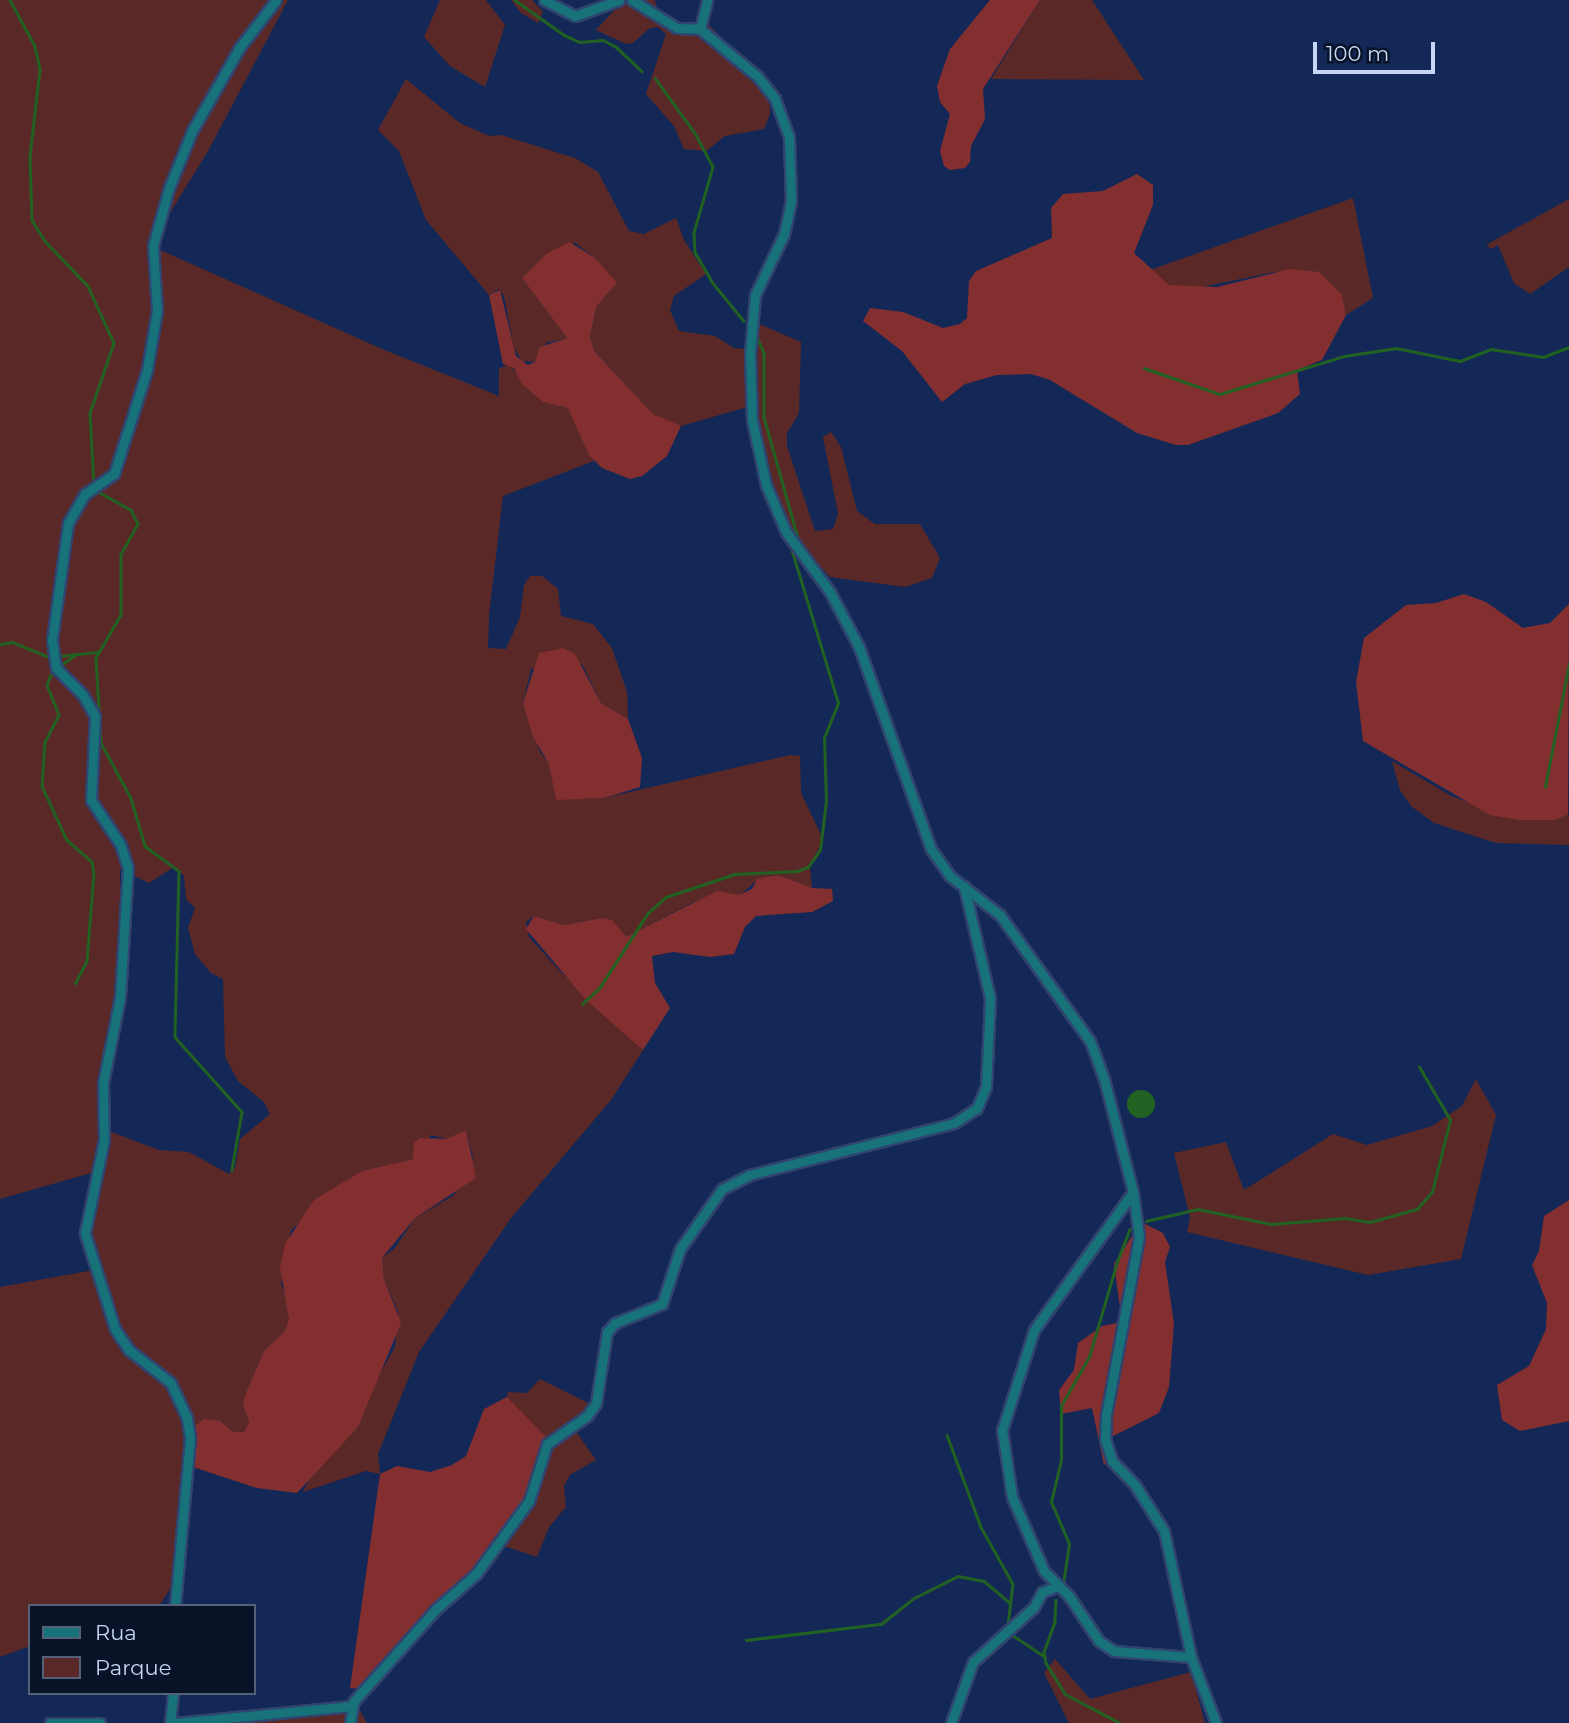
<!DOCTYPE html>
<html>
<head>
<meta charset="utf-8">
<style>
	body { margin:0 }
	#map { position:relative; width:1569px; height:1723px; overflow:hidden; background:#132856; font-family:Montserrat,sans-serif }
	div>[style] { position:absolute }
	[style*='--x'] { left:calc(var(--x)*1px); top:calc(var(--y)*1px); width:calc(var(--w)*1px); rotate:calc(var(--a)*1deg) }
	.green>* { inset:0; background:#5a2927 }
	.forest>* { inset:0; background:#842f2f }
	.water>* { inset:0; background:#216222 }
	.round { border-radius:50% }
	.stream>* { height:2.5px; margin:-1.25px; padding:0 1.25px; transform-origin:1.25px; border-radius:1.25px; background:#216222 }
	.roads { filter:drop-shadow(2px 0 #30446f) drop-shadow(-2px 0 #30446f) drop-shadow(0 2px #30446f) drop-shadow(0 -2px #30446f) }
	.street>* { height:9px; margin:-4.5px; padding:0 4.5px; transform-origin:4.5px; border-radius:4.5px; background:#177279 }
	span { translate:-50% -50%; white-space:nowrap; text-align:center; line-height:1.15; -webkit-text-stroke:7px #091327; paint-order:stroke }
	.legend { position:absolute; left:28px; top:1604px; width:228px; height:91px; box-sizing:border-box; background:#091327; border:2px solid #556179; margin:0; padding:9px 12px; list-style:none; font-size:21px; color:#c7d6f4 }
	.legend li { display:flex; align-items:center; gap:14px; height:35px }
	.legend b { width:35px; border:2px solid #556179 }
	.scale { position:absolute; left:1313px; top:42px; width:122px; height:32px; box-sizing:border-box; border:4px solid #c7d6f4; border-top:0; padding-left:9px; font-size:21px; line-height:24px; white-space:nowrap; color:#c7d6f4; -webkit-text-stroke:5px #091327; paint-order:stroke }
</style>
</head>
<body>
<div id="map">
	<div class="green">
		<div style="clip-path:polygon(evenodd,0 0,288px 0,208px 151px,162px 226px,158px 249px,382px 349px,499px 396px,499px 369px,509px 364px,543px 402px,568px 408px,594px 461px,503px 496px,489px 615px,488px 648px,506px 649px,520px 617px,524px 585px,530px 576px,542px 576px,558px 589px,561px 616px,593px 624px,612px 648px,627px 692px,628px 719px,601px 703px,582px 664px,531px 669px,523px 703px,540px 752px,550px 765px,556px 799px,604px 798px,790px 755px,800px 756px,801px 793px,823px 839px,810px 868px,812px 888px,779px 875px,758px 879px,739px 896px,694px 902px,626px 937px,602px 918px,564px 925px,534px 916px,526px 922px,529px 937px,559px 970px,643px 1050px,611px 1100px,511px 1218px,419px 1352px,378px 1454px,380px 1474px,366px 1471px,303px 1492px,312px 1473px,358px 1427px,372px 1387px,395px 1347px,398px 1312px,384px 1279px,382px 1258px,395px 1248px,415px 1218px,454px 1195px,473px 1158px,466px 1130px,446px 1139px,431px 1135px,413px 1159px,362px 1171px,291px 1230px,281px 1284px,290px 1306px,289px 1319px,285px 1331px,264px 1351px,245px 1395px,243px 1405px,249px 1422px,244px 1432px,233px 1432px,220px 1421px,192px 1428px,176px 1580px,159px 1606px,30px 1606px,30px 1646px,0 1657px,0 1287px,94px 1270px,84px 1233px,91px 1173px,0 1199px,0 0,174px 867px,184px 876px,186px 899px,195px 908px,188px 928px,195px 954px,211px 973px,223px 979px,225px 1057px,238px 1081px,264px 1102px,270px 1114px,240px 1139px,235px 1168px,229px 1174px,189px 1152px,159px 1150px,106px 1130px,105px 1068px,120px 981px,120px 869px,149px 883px,174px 867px)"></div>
		<div style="clip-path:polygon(440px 0,486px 0,505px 25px,485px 87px,450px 66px,424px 37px)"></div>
		<div style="clip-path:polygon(511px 0,532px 0,543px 12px,538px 23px,521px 13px)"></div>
		<div style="clip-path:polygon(615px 0,655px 0,659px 22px,672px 26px,706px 21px,769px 96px,770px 114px,764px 129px,725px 136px,706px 151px,684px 149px,674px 126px,646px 94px,666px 34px,658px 27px,650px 28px,633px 43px,626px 44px,596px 30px,620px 4px)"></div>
		<div style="clip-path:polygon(1040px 0,1092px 0,1144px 80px,991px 79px)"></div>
		<div style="clip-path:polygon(406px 79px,460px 123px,489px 136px,501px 135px,575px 158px,598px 172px,629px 231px,644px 234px,676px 218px,684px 240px,706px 274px,674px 296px,670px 310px,679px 331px,715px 336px,734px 348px,751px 350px,752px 321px,801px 342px,799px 413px,787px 433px,787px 446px,815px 531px,833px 529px,838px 514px,823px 437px,831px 432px,841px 447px,857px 511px,875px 524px,920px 524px,940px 558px,932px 578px,905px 587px,830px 577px,818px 564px,806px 561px,773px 506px,751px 406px,681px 426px,666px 422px,653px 414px,594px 351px,590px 337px,596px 307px,612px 289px,594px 257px,575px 243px,546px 254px,522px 278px,567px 338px,546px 343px,535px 362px,522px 361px,514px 348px,504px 296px,499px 289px,489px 295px,426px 220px,399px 151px,378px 130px)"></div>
		<div style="clip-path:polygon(1353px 198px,1373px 298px,1346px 315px,1342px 296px,1274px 272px,1192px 289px,1169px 285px,1150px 270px)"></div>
		<div style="clip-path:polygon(1569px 199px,1569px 267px,1530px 294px,1514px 283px,1498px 245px,1492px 249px,1486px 245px)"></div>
		<div style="clip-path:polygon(1392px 761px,1451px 796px,1519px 820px,1555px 820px,1569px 815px,1569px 845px,1496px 843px,1434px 823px,1411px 806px,1400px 790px)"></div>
		<div style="clip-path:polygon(1476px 1079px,1496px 1115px,1461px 1259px,1368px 1275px,1187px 1232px,1190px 1217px,1174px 1153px,1226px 1142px,1244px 1190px,1333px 1134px,1367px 1145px,1432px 1126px,1462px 1106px)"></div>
		<div style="clip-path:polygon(540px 1379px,598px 1408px,575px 1430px,596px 1460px,570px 1475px,564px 1486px,566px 1507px,549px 1527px,537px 1557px,501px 1545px,524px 1416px,507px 1397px,508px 1392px,527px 1393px)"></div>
		<div style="clip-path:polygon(1055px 1659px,1090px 1699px,1191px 1672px,1205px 1723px,1069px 1723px,1044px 1673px)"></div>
		<div style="clip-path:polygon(359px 1689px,369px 1690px,359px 1709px,367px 1723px,200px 1723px,327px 1712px,347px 1704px)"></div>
	</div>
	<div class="forest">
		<div style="clip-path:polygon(990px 0,1040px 0,983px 89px,985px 119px,971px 146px,970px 162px,965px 168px,950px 170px,944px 166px,940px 151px,950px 114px,940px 102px,937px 86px,950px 49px)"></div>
		<div style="clip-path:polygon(1137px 174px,1153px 185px,1153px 205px,1134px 253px,1169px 285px,1217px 287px,1290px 269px,1319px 272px,1342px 295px,1346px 315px,1322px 360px,1297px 370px,1300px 394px,1278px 413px,1188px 445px,1176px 445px,1137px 433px,1050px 380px,1031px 374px,997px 375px,965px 384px,942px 402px,902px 351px,863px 321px,870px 308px,903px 312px,943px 328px,960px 324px,967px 318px,969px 281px,976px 271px,1052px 238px,1051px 208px,1063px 194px,1103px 191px)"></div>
		<div style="clip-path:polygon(569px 242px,594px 257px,617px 283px,596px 307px,590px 337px,594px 351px,653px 414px,681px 426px,667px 456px,642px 476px,630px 479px,602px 468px,589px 455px,568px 408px,543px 402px,522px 384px,514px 368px,503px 364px,489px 295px,500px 290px,516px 356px,528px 365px,535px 362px,540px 347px,567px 338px,522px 278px,546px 254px)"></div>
		<div style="clip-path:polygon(1464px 594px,1486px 602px,1523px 628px,1550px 623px,1569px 604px,1568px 815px,1555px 820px,1519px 820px,1490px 815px,1363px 741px,1356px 682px,1364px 638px,1406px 605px,1436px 603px)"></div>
		<div style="clip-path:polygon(563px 648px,575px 654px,601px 703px,628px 719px,642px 758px,640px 787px,604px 798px,556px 800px,549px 764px,533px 737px,523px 703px,539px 653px)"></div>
		<div style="clip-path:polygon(779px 875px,812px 888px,832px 889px,833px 901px,812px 912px,756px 916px,745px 927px,734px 954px,710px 957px,673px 952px,652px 956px,655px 983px,670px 1008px,643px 1050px,586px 1000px,526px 929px,534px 916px,564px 925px,602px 918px,612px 920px,626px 937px,717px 891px,739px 895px,752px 889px,757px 879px)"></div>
		<div style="clip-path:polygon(466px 1130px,476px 1178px,415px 1218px,382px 1258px,384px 1279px,401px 1323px,358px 1427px,297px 1493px,257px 1488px,190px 1466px,192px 1428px,204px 1419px,220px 1421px,233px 1432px,244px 1432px,249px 1422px,243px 1405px,245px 1395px,264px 1351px,285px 1331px,289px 1319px,280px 1267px,285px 1244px,314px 1200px,362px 1171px,413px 1159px,414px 1143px,420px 1138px,446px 1139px)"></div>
		<div style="clip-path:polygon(1569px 1200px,1569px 1421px,1520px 1431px,1502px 1420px,1497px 1385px,1529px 1366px,1546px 1329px,1547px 1303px,1532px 1265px,1539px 1251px,1544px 1216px)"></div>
		<div style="clip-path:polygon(1141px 1222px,1163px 1233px,1170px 1247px,1165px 1262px,1174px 1324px,1169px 1387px,1159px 1413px,1109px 1438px,1109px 1458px,1104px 1465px,1092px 1408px,1061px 1414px,1059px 1390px,1074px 1370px,1078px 1343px,1102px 1326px,1122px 1322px,1114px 1264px)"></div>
		<div style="clip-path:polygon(507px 1397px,548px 1439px,548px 1464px,537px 1490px,503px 1543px,449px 1606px,369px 1690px,350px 1688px,380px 1474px,397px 1466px,430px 1472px,452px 1465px,466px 1456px,484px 1409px)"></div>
	</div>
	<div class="water">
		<div class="round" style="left:1127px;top:1090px;width:28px;height:28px"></div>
	</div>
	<div class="stream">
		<div style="--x:10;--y:0;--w:52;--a:61.5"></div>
		<div style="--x:35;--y:46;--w:25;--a:78"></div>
		<div style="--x:40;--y:70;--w:88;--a:96.6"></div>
		<div style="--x:30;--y:157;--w:63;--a:88.2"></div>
		<div style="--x:32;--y:220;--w:25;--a:58"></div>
		<div style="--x:45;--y:241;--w:62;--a:46.3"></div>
		<div style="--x:88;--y:286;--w:63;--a:65.5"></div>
		<div style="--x:114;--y:343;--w:74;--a:108.9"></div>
		<div style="--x:90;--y:413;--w:71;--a:86.8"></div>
		<div style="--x:515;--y:0;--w:60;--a:35.5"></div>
		<div style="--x:564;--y:35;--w:17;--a:24"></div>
		<div style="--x:580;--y:42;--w:23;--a:-5"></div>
		<div style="--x:603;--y:40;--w:13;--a:27"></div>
		<div style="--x:615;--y:46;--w:37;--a:43"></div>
		<div style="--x:655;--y:78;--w:68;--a:54"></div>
		<div style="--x:695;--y:133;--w:38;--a:62"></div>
		<div style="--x:713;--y:167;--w:69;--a:106.1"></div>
		<div style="--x:694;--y:233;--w:19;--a:87"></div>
		<div style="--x:695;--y:252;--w:34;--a:60"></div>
		<div style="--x:712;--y:282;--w:50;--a:50.6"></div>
		<div style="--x:755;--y:332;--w:23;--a:67"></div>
		<div style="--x:764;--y:353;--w:64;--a:90"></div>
		<div style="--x:764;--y:417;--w:126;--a:74.3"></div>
		<div style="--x:1144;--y:368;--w:80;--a:18.9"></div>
		<div style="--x:1220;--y:394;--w:130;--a:-17"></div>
		<div style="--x:1344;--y:356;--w:53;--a:-8.7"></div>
		<div style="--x:1396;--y:348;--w:65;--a:11.5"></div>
		<div style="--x:1460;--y:361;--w:33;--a:-21"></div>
		<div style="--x:1491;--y:349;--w:53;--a:8.7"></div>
		<div style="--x:1543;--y:357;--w:28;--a:-21"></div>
		<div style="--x:97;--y:491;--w:39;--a:29"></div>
		<div style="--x:131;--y:510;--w:16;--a:63"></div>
		<div style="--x:138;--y:524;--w:35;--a:119"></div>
		<div style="--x:121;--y:555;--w:60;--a:90"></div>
		<div style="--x:121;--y:615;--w:50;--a:120.2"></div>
		<div style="--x:96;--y:658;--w:85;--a:86.6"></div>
		<div style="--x:101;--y:743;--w:63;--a:61.4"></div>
		<div style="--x:131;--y:798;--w:50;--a:73.7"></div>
		<div style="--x:145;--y:846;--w:42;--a:36.3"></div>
		<div style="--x:179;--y:871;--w:166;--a:91.4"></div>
		<div style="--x:175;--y:1037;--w:101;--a:48.2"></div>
		<div style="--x:242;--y:1112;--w:59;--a:99.8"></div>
		<div style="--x:0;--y:644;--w:12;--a:-9"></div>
		<div style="--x:12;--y:642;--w:40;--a:22"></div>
		<div style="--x:59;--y:656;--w:39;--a:-6"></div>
		<div style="--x:58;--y:667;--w:21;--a:-35"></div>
		<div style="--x:51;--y:675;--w:11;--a:112"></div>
		<div style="--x:47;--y:685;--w:32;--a:68"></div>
		<div style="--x:59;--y:715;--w:30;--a:117"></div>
		<div style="--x:45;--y:742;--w:44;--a:93.9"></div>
		<div style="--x:42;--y:786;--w:60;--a:65.2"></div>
		<div style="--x:67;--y:840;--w:33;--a:41"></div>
		<div style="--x:92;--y:862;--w:12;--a:81"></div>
		<div style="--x:94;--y:874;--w:87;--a:94.6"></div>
		<div style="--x:87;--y:961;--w:25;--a:117"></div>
		<div style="--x:1545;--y:787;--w:126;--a:-79"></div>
		<div style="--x:582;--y:1004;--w:25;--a:-43"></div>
		<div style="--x:600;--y:987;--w:87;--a:-57.2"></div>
		<div style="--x:647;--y:914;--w:25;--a:-42"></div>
		<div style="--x:666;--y:897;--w:73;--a:-18.4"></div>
		<div style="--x:735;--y:874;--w:62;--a:-2.8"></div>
		<div style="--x:797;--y:871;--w:12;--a:-20"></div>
		<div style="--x:808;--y:867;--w:21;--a:-55"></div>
		<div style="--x:820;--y:850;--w:49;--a:-83"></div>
		<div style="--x:826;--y:801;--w:63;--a:-91.8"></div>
		<div style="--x:824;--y:738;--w:38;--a:-68"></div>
		<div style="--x:838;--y:703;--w:158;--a:-106.9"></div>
		<div style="--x:1146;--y:1221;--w:53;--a:-13"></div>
		<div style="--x:1198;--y:1209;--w:75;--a:11.6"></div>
		<div style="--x:1271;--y:1224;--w:74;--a:-4.6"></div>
		<div style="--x:1345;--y:1218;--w:25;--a:9"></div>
		<div style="--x:1370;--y:1222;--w:49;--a:-15.5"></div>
		<div style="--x:1417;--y:1209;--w:23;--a:-49"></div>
		<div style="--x:1432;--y:1192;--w:74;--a:-76"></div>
		<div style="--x:1450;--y:1120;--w:61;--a:-120.3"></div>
		<div style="--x:947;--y:1435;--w:98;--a:69.7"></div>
		<div style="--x:981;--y:1527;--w:65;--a:60.7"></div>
		<div style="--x:1013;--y:1584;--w:41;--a:97"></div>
		<div style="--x:1063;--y:1584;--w:40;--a:-81.5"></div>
		<div style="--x:1069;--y:1544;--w:46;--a:-113.2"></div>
		<div style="--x:1051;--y:1502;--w:43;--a:-76.6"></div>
		<div style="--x:1061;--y:1460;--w:54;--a:-90"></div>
		<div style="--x:1061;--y:1406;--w:56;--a:-60.3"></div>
		<div style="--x:1089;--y:1357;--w:99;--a:-73.6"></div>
		<div style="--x:1117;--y:1262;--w:34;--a:-69"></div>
		<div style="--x:1129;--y:1230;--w:7;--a:-34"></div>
		<div style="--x:1056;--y:1600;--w:22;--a:93"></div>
		<div style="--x:1055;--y:1622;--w:32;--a:110"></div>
		<div style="--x:1044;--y:1652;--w:11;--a:80"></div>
		<div style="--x:1046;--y:1663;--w:36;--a:58"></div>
		<div style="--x:1065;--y:1694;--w:62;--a:27.8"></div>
		<div style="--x:1014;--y:1636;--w:36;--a:34"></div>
		<div style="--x:746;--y:1640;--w:136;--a:-6.8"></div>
		<div style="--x:881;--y:1624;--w:42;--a:-38.2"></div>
		<div style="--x:914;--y:1598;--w:49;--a:-26.6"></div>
		<div style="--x:958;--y:1576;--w:26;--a:11"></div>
		<div style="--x:984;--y:1581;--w:34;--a:40"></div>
	</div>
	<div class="roads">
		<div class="street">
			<div style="--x:544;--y:0;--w:35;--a:27"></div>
			<div style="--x:575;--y:16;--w:47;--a:-20"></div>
			<div style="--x:632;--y:0;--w:53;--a:31.9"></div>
			<div style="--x:677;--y:28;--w:23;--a:2"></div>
			<div style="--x:700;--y:29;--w:75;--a:39.6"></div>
			<div style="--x:758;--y:77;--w:28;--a:52"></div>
			<div style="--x:775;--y:99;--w:40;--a:69.8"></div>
			<div style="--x:789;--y:137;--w:64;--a:88.2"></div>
			<div style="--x:791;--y:201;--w:34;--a:102"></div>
			<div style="--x:784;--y:234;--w:68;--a:115.4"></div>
			<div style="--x:755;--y:295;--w:58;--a:94.9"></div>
			<div style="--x:750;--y:353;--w:67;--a:88.3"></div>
			<div style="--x:752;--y:420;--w:66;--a:77.8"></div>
			<div style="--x:766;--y:485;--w:51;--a:66.9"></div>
			<div style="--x:786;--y:532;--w:74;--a:53.7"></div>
			<div style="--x:830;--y:592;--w:62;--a:62.2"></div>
			<div style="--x:859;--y:647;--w:214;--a:70.4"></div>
			<div style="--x:931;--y:849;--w:33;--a:55"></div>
			<div style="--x:950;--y:876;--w:63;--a:38"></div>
			<div style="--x:1000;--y:915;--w:155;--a:54.5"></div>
			<div style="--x:1090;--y:1041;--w:40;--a:69.8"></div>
			<div style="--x:1104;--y:1079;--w:117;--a:75.6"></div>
			<div style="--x:1133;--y:1192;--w:170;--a:125.7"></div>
			<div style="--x:1034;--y:1330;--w:105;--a:107.7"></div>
			<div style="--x:1002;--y:1430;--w:68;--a:81.5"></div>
			<div style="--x:1012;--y:1497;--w:81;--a:66.6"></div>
			<div style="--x:1044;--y:1571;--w:35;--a:45"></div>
			<div style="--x:1069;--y:1596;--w:54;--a:56.3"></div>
			<div style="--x:1099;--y:1641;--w:18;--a:34"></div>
			<div style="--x:1114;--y:1651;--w:77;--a:4.5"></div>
			<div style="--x:1191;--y:1657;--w:71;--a:69.3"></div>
			<div style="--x:700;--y:29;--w:30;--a:-76"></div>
			<div style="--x:1133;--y:1192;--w:45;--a:82.4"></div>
			<div style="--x:1139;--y:1237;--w:181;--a:100.5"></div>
			<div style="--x:1106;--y:1415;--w:24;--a:92"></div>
			<div style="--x:1105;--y:1439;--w:23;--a:72"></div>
			<div style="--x:1112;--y:1461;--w:33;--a:46"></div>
			<div style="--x:1135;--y:1485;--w:54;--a:57.8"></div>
			<div style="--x:1164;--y:1531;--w:129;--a:77.9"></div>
			<div style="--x:175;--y:1606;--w:169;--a:-84.9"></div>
			<div style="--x:190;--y:1438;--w:20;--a:-99"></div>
			<div style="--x:187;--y:1418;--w:38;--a:-115"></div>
			<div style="--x:171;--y:1383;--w:53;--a:-141.8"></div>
			<div style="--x:129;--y:1350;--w:25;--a:-124"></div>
			<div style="--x:115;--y:1329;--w:101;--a:-107.4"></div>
			<div style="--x:85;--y:1233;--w:95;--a:-78.5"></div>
			<div style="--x:104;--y:1140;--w:57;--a:-91"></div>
			<div style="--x:103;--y:1083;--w:88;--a:-78.8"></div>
			<div style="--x:120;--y:997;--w:129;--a:-86.5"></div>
			<div style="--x:128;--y:868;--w:25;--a:-108"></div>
			<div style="--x:120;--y:844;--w:53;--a:-123.4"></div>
			<div style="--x:91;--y:800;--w:84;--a:-87.3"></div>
			<div style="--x:95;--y:716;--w:24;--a:-120"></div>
			<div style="--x:83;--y:695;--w:38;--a:-135"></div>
			<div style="--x:56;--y:668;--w:28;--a:-98"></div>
			<div style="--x:52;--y:640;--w:118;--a:-82.2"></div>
			<div style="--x:68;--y:523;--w:34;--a:-60"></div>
			<div style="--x:85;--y:494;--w:35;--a:-35"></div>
			<div style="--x:114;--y:474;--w:109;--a:-72.4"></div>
			<div style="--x:147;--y:370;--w:60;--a:-80.4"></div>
			<div style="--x:157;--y:311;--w:65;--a:-93.5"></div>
			<div style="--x:153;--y:246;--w:60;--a:-74.6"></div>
			<div style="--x:169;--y:188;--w:61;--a:-68"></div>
			<div style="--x:192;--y:131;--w:97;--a:-60.3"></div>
			<div style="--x:240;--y:47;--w:59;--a:-52.5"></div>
			<div style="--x:50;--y:1723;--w:50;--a:0"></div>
			<div style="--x:170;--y:1723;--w:30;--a:-84"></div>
			<div style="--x:174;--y:1723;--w:178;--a:-5.5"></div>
			<div style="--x:350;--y:1723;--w:22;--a:-80"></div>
			<div style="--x:354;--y:1701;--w:122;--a:-48.3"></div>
			<div style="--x:435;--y:1610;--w:55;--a:-41.3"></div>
			<div style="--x:476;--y:1574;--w:90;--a:-54"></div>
			<div style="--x:529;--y:1501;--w:60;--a:-72.5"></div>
			<div style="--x:547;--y:1444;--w:49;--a:-35"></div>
			<div style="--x:587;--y:1416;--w:16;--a:-55"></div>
			<div style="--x:596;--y:1403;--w:72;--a:-81.2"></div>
			<div style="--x:607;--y:1332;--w:12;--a:-48"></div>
			<div style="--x:615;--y:1323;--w:51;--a:-22"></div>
			<div style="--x:662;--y:1304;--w:58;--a:-71.9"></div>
			<div style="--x:680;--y:1249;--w:73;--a:-55"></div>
			<div style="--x:722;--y:1189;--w:30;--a:-27"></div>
			<div style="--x:749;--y:1175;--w:211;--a:-14.2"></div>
			<div style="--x:954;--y:1123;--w:27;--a:-33"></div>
			<div style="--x:977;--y:1108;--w:23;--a:-67"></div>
			<div style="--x:986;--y:1087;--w:89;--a:-87.4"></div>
			<div style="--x:990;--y:998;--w:115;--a:-103.1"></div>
			<div style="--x:951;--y:1723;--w:65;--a:-70.2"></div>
			<div style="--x:973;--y:1662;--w:82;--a:-42"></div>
			<div style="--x:1034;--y:1607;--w:17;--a:-62"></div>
			<div style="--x:1042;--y:1592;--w:17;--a:-21"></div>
		</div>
	</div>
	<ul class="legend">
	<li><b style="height:9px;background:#177279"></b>Rua</li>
	<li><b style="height:19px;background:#5a2927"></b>Parque</li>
	</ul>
	<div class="scale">100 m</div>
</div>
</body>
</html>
